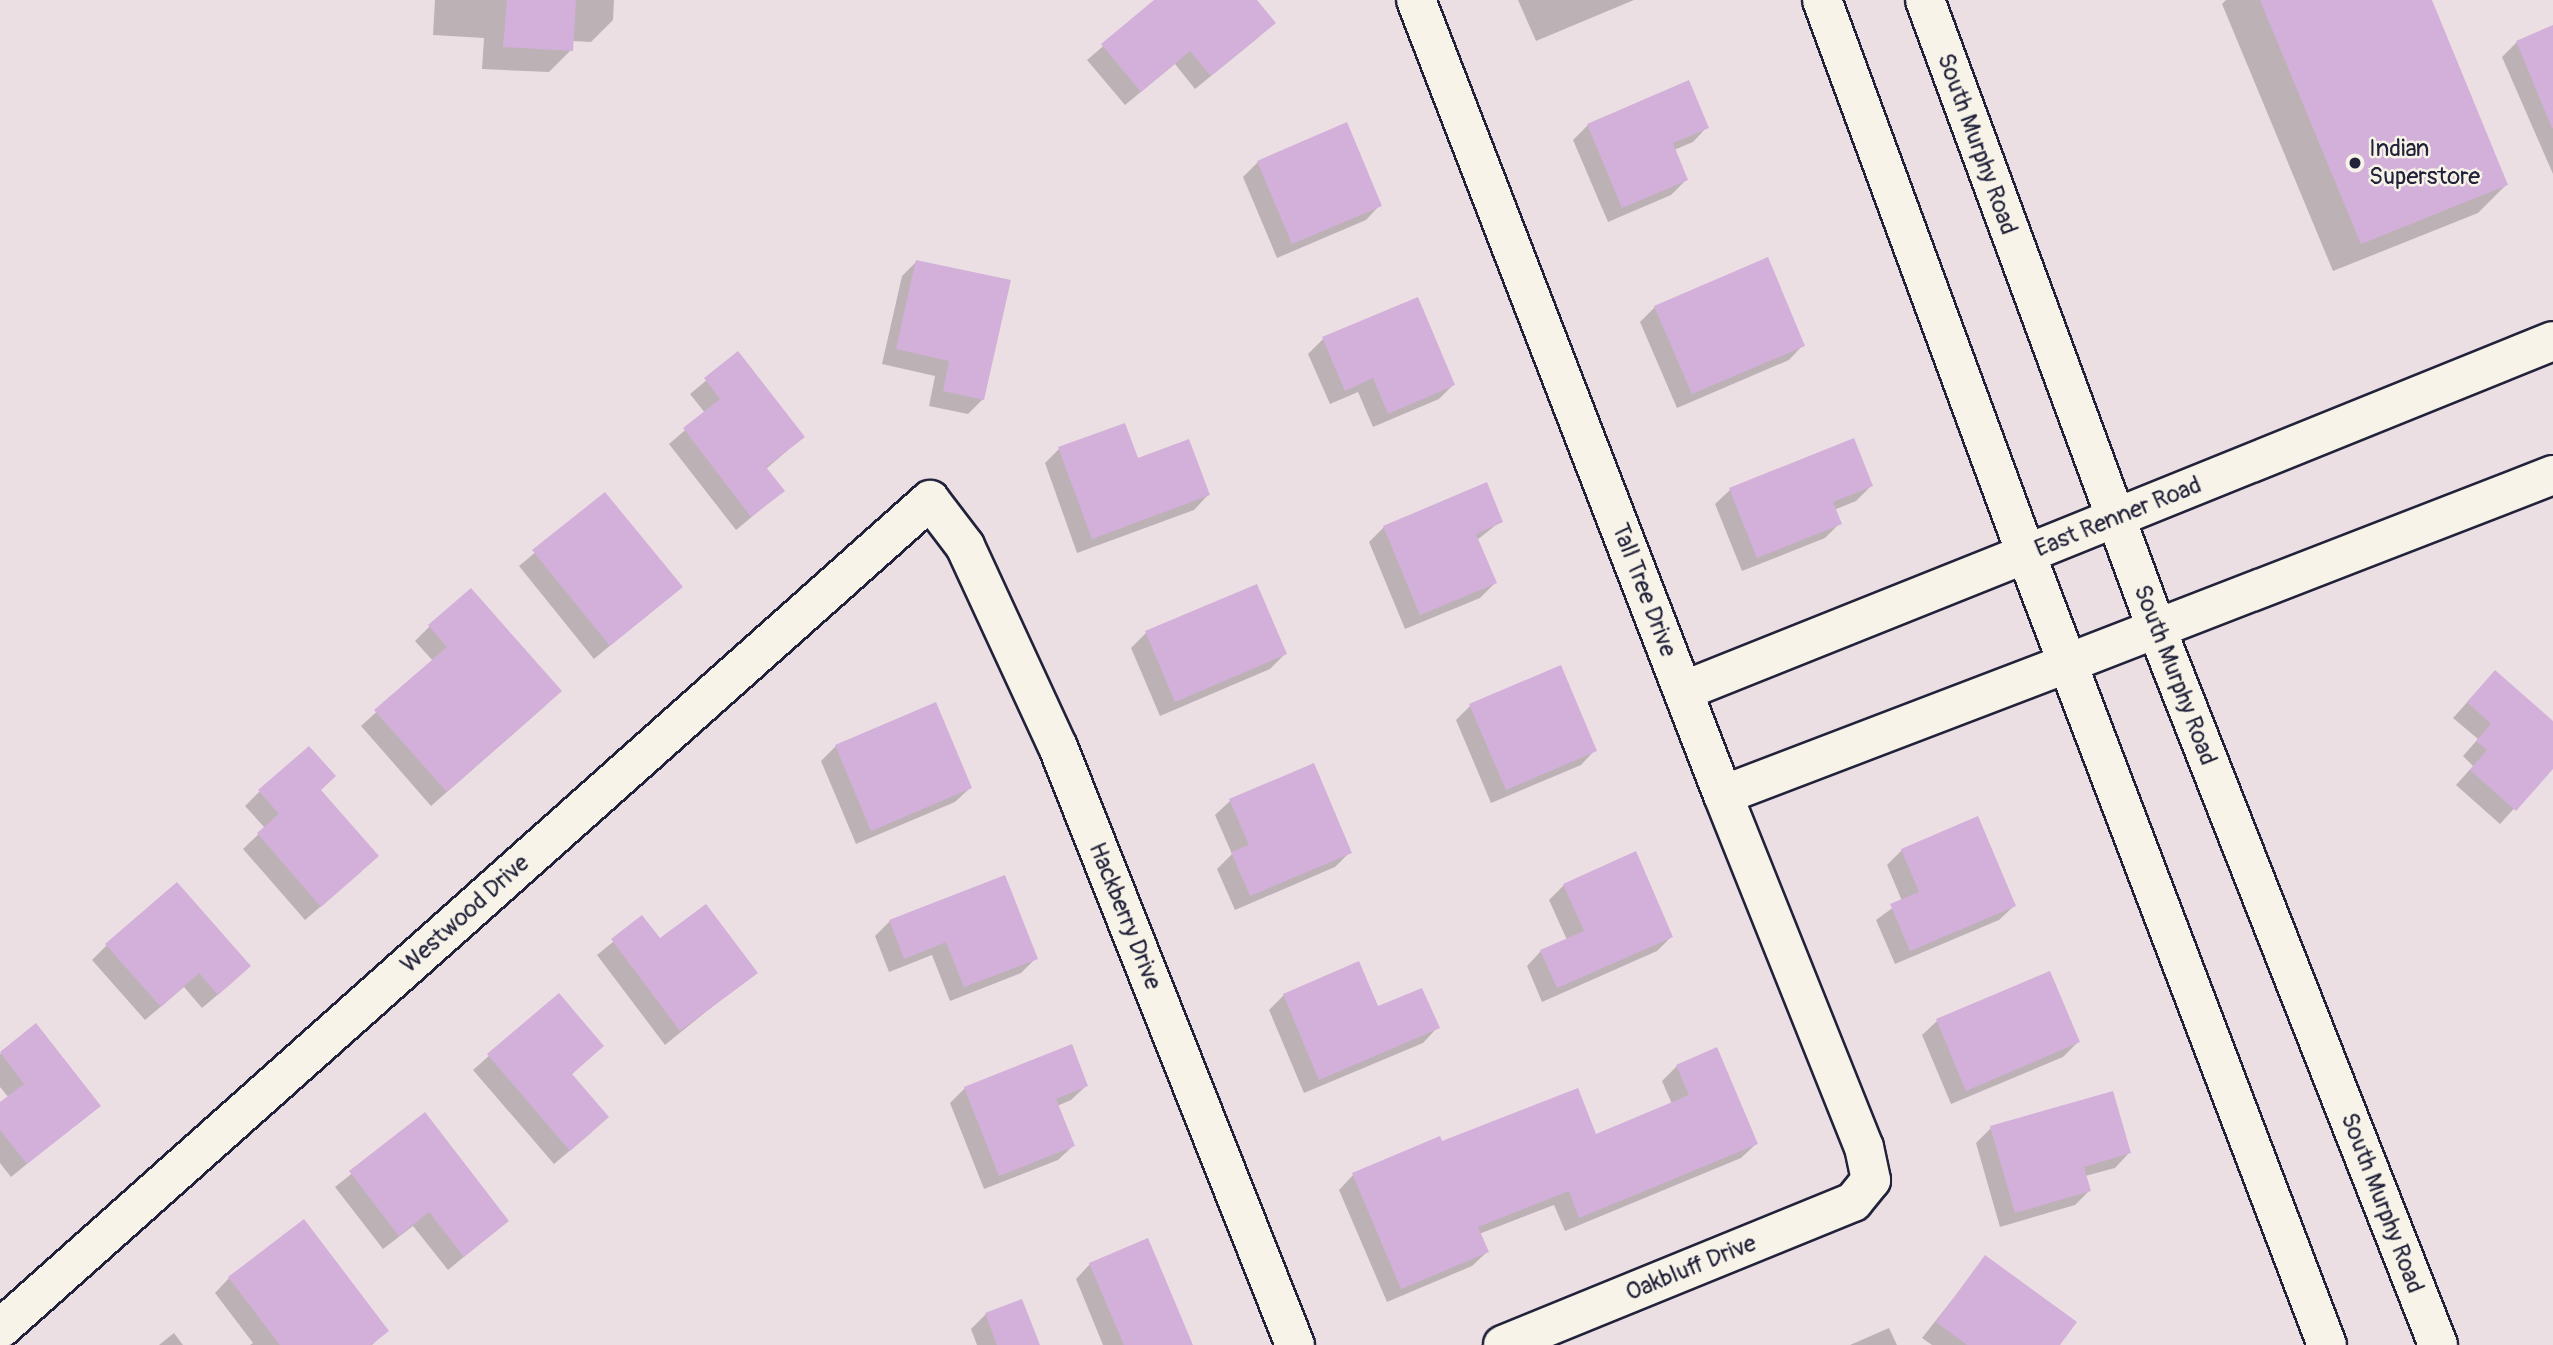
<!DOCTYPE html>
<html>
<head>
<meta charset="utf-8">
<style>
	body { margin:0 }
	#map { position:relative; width:2553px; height:1345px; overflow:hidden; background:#ecdfe4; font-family:Pangolin,sans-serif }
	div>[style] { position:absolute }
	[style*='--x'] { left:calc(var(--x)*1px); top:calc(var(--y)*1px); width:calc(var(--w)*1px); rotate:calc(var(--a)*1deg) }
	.shadow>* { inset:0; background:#0003 }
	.building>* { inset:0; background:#d3b0da }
	.roads { filter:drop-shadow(2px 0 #22223b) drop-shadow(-2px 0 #22223b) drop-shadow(0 2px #22223b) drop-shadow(0 -2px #22223b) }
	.minor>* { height:38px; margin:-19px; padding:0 19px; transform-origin:19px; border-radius:19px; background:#f7f3e8 }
	.secondary>* { height:38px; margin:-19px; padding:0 19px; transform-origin:19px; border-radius:19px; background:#f7f3e8 }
	.dots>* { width:19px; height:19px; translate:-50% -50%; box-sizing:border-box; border:4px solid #f7f3e8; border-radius:50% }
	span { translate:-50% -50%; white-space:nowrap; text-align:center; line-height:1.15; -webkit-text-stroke:5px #f7f3e8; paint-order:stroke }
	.street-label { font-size:24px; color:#22223b }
	.poi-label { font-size:24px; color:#22223b }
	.left { translate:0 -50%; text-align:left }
</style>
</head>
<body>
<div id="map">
	<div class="shadow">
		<div style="clip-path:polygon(435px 0,614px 0,613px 20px,591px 42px,572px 41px,571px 50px,549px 72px,482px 69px,484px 38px,433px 35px)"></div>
		<div style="clip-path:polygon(1157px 0,1255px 0,1259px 37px,1195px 89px,1175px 64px,1125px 105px,1087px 60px)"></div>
		<div style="clip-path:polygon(1518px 0,1634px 0,1536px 41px)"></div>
		<div style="clip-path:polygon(2226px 0,2430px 0,2506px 185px,2478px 213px,2333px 271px,2222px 4px)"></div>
		<div style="clip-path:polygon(2553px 27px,2553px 174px,2502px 57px,2517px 42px)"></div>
		<div style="clip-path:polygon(1588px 125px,1707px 127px,1693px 142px,1674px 150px,1686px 180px,1671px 195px,1608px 222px,1573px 140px)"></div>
		<div style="clip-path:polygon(1258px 162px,1380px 205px,1366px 220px,1277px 258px,1243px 177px)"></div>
		<div style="clip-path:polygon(916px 262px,983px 399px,968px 414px,929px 406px,935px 376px,882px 364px,902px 276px)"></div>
		<div style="clip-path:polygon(1655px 307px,1803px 345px,1789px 360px,1677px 408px,1640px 322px)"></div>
		<div style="clip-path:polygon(1323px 339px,1453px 385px,1439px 399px,1373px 427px,1358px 392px,1330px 404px,1308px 354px)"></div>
		<div style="clip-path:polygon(738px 354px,803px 437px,766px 469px,783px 491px,736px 530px,669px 444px,705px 413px,690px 394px)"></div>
		<div style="clip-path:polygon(1059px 449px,1137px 461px,1208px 495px,1194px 510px,1077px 553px,1045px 463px)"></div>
		<div style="clip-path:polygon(1871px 486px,1856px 501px,1834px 510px,1840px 523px,1825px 538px,1742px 571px,1715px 504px,1730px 490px)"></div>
		<div style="clip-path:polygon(605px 494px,680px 587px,594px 659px,519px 566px)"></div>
		<div style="clip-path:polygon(1501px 521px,1477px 540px,1495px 583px,1480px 598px,1405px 629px,1369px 542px,1384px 527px)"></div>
		<div style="clip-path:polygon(1256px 586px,1285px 654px,1270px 669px,1160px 716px,1131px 648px,1146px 633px)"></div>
		<div style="clip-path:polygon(430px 626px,545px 706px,431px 806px,361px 726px,433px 661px,415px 641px)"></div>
		<div style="clip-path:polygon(2481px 687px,2553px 723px,2553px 766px,2500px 824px,2456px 785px,2473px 766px,2463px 756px,2478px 739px,2453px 718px)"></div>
		<div style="clip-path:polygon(935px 704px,970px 788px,955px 802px,856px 844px,821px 761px,836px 746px)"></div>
		<div style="clip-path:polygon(1470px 706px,1595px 750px,1581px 765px,1491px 803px,1456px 720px)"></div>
		<div style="clip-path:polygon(319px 790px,362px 871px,305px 920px,243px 849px,265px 828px,245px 806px,259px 792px)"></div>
		<div style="clip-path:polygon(1230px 801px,1350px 852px,1335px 867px,1235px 910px,1217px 869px,1232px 854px,1215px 815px)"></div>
		<div style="clip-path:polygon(1902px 850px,2014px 906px,1999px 920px,1895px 964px,1876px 920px,1902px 901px,1887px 865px)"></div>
		<div style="clip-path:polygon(1564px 885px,1671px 937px,1657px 951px,1542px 1002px,1527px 966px,1541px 951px,1567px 940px,1549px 900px)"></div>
		<div style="clip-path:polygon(642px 918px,660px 941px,755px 972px,665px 1045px,597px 955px)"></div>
		<div style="clip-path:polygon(890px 921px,1036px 958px,1021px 973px,950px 1001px,932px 955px,889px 972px,875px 936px)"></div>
		<div style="clip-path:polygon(107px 945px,234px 981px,202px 1008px,184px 987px,145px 1020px,92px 960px)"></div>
		<div style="clip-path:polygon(558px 995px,602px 1046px,571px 1075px,592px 1132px,554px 1164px,473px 1070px)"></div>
		<div style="clip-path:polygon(1284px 995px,1378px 1009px,1437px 1028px,1423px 1043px,1304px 1093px,1269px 1010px)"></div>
		<div style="clip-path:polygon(1937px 1021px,2078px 1042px,2063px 1057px,1951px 1104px,1922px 1035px)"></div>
		<div style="clip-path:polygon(36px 1026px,98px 1106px,11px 1177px,0 1163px,0 1105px,9px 1098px,0 1087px,0 1054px)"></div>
		<div style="clip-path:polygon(1677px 1066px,1756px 1144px,1741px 1158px,1565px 1231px,1554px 1205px,1479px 1234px,1487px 1252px,1472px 1266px,1387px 1302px,1339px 1190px,1353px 1175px,1441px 1143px,1595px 1136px,1672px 1104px,1662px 1081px)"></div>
		<div style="clip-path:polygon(1086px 1086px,1071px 1100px,1057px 1106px,1073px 1146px,1058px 1160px,984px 1189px,950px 1103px,965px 1088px)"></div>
		<div style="clip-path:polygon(425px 1115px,507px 1221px,448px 1270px,413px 1226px,383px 1249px,335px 1187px)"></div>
		<div style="clip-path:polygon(1991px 1128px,2129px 1153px,2115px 1168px,2085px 1176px,2089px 1191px,2075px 1205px,2000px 1227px,1976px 1143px)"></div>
		<div style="clip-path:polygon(1986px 1257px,2058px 1345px,1932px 1345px,1922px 1338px)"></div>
		<div style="clip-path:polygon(1090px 1264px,1192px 1345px,1103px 1345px,1076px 1279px)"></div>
		<div style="clip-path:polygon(229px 1278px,387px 1330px,372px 1345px,250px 1345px,253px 1343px,215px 1293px)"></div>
		<div style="clip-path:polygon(986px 1314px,1038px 1345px,977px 1345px,971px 1329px)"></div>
		<div style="clip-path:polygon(1889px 1328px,1897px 1345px,1850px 1345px)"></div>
		<div style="clip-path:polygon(174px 1333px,183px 1345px,159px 1345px)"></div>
	</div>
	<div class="building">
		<div style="clip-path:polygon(507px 0,576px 0,573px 51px,503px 47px)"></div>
		<div style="clip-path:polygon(1154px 0,1257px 0,1276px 23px,1211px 76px,1190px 51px,1141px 92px,1101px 44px)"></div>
		<div style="clip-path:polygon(2260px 0,2432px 0,2508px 185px,2361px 244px)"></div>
		<div style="clip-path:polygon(2553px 25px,2553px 128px,2552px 128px,2516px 41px)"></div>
		<div style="clip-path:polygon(1689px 80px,1709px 128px,1673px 143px,1688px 180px,1622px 208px,1587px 124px)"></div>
		<div style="clip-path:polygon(1347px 122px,1382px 206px,1292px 244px,1257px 161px)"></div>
		<div style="clip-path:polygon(1768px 257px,1805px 346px,1692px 394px,1654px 306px)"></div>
		<div style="clip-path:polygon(916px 260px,1011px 280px,984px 400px,943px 391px,949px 361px,896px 349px)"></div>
		<div style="clip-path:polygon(1418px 297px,1455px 385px,1388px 414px,1373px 378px,1345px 391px,1322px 337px)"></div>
		<div style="clip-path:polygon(738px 351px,805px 437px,766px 467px,785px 491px,751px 517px,683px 428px,720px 399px,704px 378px)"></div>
		<div style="clip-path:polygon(1125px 423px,1138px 458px,1189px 439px,1210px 495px,1092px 539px,1058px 447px)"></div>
		<div style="clip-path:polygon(1854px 438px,1873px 486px,1833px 502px,1842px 524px,1757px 558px,1729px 488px)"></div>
		<div style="clip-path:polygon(1487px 482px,1503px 522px,1476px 534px,1497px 583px,1420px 615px,1383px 526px)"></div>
		<div style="clip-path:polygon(605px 492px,683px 587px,610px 646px,532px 550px)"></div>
		<div style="clip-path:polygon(1257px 584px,1287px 654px,1175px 702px,1145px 631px)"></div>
		<div style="clip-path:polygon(471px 588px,562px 691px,447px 792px,374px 710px,447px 647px,428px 625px)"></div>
		<div style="clip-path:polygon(1561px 665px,1597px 751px,1506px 790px,1469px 704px)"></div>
		<div style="clip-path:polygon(2495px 670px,2553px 721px,2553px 769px,2516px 811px,2470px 770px,2487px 750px,2476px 741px,2491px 724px,2467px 702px)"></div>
		<div style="clip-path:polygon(936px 702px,972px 788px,871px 831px,835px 745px)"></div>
		<div style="clip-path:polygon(309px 746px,336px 776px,321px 790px,379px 856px,321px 907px,257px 833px,279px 814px,258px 790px)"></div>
		<div style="clip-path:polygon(1314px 763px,1352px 853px,1250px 896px,1231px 852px,1249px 845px,1229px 799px)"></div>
		<div style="clip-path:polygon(1978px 816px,2016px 906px,1910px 951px,1890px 904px,1919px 892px,1901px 849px)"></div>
		<div style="clip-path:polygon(1636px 851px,1673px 937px,1557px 988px,1540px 950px,1584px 931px,1563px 884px)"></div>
		<div style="clip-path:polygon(1005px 875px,1038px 959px,964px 987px,946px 942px,904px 959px,889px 920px)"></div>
		<div style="clip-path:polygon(177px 882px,251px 966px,218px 995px,199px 973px,161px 1007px,105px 944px)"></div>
		<div style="clip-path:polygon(706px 904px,758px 973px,680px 1031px,611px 939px,642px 915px,660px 938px)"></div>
		<div style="clip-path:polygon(1359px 961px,1378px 1006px,1422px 988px,1440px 1028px,1319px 1080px,1283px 994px)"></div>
		<div style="clip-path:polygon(2050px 971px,2080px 1042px,1966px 1091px,1936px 1019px)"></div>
		<div style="clip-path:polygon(559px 993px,604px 1046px,572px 1074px,609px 1117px,570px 1151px,487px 1054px)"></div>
		<div style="clip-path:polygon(36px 1023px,101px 1106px,27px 1164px,0 1130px,0 1102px,24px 1084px,0 1052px)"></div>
		<div style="clip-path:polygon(1072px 1044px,1088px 1086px,1056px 1099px,1075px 1146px,999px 1176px,964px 1087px)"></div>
		<div style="clip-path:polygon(1717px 1047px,1758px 1144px,1579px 1218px,1569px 1191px,1478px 1227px,1489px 1252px,1401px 1289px,1352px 1173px,1440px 1136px,1442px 1141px,1578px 1088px,1596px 1134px,1689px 1095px,1676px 1065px)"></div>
		<div style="clip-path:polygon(2113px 1091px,2131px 1153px,2084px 1167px,2091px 1191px,2015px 1213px,1990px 1126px)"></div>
		<div style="clip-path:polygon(425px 1112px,509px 1221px,464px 1257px,429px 1212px,399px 1236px,349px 1171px)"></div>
		<div style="clip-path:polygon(304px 1219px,389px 1331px,371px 1345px,280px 1345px,228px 1277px)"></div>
		<div style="clip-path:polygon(1148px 1238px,1193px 1345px,1124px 1345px,1089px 1263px)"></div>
		<div style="clip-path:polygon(1985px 1255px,2077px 1322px,2060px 1345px,1967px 1345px,1936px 1322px)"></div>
		<div style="clip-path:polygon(1022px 1299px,1040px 1345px,997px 1345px,985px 1313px)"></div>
	</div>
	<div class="roads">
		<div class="minor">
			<div style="--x:1416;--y:0;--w:852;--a:68.89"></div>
			<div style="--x:1723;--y:795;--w:379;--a:68.2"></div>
			<div style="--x:1864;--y:1147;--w:34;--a:78"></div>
			<div style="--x:1871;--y:1180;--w:28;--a:129"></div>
			<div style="--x:1853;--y:1202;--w:378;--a:157.8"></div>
			<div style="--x:1683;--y:691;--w:369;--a:-21.8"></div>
			<div style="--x:1723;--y:795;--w:369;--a:-20.9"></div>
			<div style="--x:0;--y:1329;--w:1246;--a:-41.71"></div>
			<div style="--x:930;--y:500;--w:58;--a:52.7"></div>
			<div style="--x:965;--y:546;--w:221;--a:65.2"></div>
			<div style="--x:1058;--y:747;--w:643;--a:68.38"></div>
		</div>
		<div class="secondary">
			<div style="--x:1822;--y:0;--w:590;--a:69.78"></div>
			<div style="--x:2026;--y:554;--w:846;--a:69.17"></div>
			<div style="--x:1925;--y:0;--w:671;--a:69.78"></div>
			<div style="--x:2157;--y:630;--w:768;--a:68.54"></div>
			<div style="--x:2026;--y:554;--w:568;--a:-22.01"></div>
			<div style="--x:2068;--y:663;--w:520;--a:-21.19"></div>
		</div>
	</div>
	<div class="dots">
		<div style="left:2355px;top:163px;background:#22223b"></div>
	</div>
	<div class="street-label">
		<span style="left:1977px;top:144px;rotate:70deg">South Murphy Road</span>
		<span style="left:2118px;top:517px;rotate:-22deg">East Renner Road</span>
		<span style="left:1644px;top:590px;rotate:69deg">Tall Tree Drive</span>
		<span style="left:2175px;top:675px;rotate:69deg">South Murphy Road</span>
		<span style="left:465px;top:914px;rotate:-42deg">Westwood Drive</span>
		<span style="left:1125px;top:916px;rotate:68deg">Hackberry Drive</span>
		<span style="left:2382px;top:1203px;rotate:69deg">South Murphy Road</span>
		<span style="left:1691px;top:1268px;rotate:-22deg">Oakbluff Drive</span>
	</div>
	<div class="poi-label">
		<span class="left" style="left:2369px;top:163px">Indian<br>Superstore</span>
	</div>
</div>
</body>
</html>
